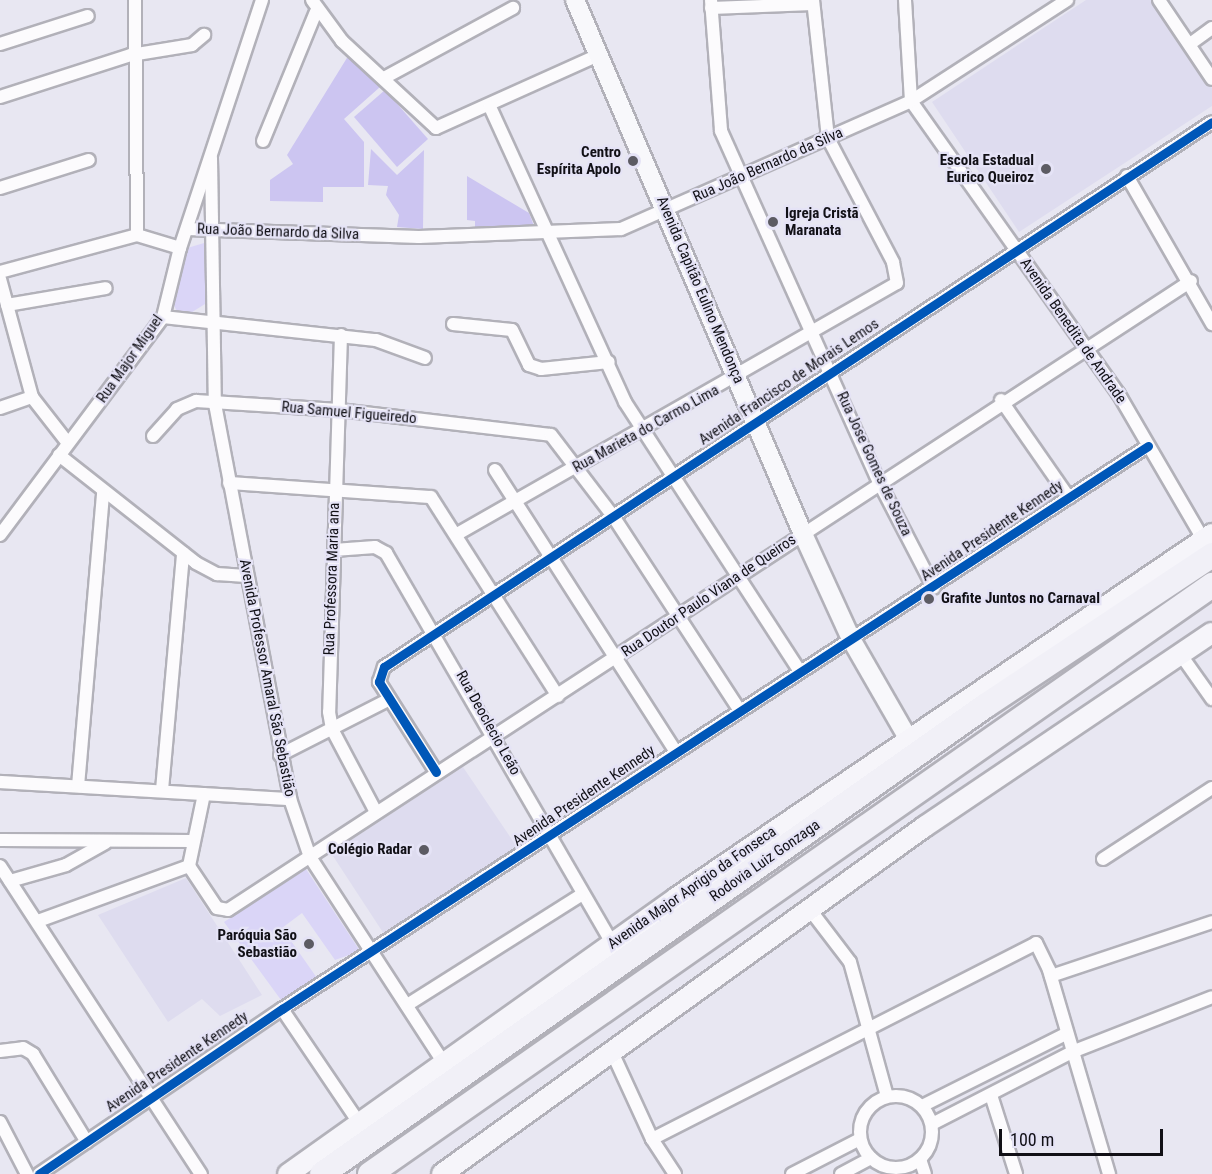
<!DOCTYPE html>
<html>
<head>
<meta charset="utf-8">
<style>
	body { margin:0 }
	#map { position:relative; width:1212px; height:1174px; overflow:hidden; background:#e8e7f2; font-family:"Roboto Condensed",sans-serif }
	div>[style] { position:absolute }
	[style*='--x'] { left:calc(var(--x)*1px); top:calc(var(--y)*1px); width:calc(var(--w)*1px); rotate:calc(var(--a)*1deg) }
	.built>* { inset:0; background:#dedcef }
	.green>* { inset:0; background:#dad5f7 }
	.forest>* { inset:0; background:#ccc5f1 }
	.roads { filter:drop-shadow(2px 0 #b2b1b9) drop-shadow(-2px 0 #b2b1b9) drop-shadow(0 2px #b2b1b9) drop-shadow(0 -2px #b2b1b9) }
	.street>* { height:12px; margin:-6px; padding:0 6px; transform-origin:6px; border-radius:6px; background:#fcfbfd }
	.street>.ring { margin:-6px; padding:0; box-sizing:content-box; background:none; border:12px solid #fcfbfd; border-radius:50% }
	.secondary>* { height:18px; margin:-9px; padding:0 9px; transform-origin:9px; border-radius:9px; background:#f8f8fb }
	.primary>* { height:20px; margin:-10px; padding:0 10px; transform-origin:10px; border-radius:10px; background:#f6f5fa }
	.highway>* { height:24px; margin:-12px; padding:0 12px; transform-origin:12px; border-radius:12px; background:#f1f0f7 }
	.cycleway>* { height:9px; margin:-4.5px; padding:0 4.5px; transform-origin:4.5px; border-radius:4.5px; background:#0057b8 }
	.dots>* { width:16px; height:16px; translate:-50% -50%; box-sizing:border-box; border:3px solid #e5e3f6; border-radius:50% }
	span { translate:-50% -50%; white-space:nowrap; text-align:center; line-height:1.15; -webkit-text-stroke:4.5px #e5e3f6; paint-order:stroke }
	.poi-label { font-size:15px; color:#111016; font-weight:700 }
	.right { translate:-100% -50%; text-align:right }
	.left { translate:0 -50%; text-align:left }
	.street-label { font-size:15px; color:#111016 }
	.scale { position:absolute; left:999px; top:1129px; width:164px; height:27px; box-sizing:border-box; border:3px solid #111016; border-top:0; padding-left:8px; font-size:18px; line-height:21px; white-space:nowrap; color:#111016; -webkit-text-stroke:4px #e5e3f6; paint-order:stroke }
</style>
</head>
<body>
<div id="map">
	<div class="built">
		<div style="clip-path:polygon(1086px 0,1153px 0,1212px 88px,1212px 106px,1019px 232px,932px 102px)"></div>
		<div style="clip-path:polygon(463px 767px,517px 847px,384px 934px,331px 853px)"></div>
		<div style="clip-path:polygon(186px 878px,262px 995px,220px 1016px,202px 999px,168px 1022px,98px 915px)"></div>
	</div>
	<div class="green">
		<div style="clip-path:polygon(204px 243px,210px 248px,205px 304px,189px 314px,178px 313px,172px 302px,184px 249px)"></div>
		<div style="clip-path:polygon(306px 869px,360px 951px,335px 960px,302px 913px,282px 928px,317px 978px,281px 1000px,224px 922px)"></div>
	</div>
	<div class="forest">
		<div style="clip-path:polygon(350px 53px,380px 87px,344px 119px,364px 142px,364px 187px,323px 187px,323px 202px,270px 201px,270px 180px,293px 164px,287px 155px)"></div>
		<div style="clip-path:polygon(385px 90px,428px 139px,397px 167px,354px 117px)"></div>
		<div style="clip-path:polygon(371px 149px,397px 175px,424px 150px,423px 229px,397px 227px,399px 215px,386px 195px,388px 186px,368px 185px)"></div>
		<div style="clip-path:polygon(467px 176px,529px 213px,534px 226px,475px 229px,475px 221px,467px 220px)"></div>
	</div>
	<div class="roads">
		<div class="street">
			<div style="--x:135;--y:0;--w:235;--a:89.5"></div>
			<div style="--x:312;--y:0;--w:51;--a:53.8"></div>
			<div style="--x:342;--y:41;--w:128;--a:42.8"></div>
			<div style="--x:436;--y:128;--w:175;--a:-24.2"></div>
			<div style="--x:711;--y:0;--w:131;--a:85.6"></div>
			<div style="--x:721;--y:131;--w:385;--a:65.8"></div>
			<div style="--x:879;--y:482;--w:119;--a:62.6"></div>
			<div style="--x:905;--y:0;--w:101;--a:86.6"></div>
			<div style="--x:911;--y:101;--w:358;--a:54.7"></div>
			<div style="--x:1118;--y:393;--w:169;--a:59.8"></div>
			<div style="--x:1159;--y:0;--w:95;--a:56.1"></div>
			<div style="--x:711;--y:8;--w:102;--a:-2.2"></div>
			<div style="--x:0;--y:44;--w:92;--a:-17.7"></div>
			<div style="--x:1190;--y:44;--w:27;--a:-36"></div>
			<div style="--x:384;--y:78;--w:147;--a:-28.5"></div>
			<div style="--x:0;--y:97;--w:138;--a:-17.8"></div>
			<div style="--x:131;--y:55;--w:62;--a:-9.3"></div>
			<div style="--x:192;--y:45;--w:16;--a:-40"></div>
			<div style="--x:490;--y:107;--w:324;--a:65.4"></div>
			<div style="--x:625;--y:402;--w:320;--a:57"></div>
			<div style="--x:263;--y:141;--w:139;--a:-67.7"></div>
			<div style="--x:211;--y:158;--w:246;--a:89.1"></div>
			<div style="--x:215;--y:404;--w:402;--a:79.2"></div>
			<div style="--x:290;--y:799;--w:61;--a:71"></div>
			<div style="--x:310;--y:857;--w:246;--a:57"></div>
			<div style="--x:1127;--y:176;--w:171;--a:60.1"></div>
			<div style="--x:0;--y:188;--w:93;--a:-17.5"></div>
			<div style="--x:187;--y:229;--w:232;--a:2"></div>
			<div style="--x:419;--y:237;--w:202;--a:-2.3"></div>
			<div style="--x:621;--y:229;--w:317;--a:-23.8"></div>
			<div style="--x:911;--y:101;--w:186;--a:-32.9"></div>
			<div style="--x:0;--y:272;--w:142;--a:-15.1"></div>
			<div style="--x:137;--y:235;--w:45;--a:16.8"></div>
			<div style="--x:0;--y:279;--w:122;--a:74.8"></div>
			<div style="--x:32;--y:397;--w:58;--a:52"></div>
			<div style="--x:7;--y:305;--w:100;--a:-9.7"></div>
			<div style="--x:163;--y:317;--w:214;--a:6.2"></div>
			<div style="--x:376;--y:340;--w:52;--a:20.2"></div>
			<div style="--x:453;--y:324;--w:59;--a:5.8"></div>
			<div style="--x:512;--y:330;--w:39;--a:64"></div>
			<div style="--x:529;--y:365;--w:13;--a:18"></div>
			<div style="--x:541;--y:369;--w:68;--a:-5.9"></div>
			<div style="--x:341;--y:335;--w:377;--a:91.8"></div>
			<div style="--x:329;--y:712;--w:17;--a:80"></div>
			<div style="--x:332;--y:729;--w:94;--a:62.1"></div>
			<div style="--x:1001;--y:400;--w:119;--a:55.2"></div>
			<div style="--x:0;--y:408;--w:34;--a:-19"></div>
			<div style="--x:153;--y:436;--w:36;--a:-48"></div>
			<div style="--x:177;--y:409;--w:21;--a:-23"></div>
			<div style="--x:196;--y:401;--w:143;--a:3.6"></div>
			<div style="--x:339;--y:410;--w:213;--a:6.7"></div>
			<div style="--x:551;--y:435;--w:102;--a:52.6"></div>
			<div style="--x:613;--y:516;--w:230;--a:56.9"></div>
			<div style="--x:59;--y:455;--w:174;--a:38.2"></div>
			<div style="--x:196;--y:563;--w:24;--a:28"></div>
			<div style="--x:217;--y:574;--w:29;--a:4"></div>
			<div style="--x:495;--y:470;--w:335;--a:57.3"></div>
			<div style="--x:229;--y:483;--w:202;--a:4"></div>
			<div style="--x:431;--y:497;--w:236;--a:57.5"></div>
			<div style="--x:459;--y:533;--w:504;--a:-29.72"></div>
			<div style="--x:897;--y:283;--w:21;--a:-101"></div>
			<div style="--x:893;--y:262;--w:140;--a:-117.7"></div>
			<div style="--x:828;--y:138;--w:139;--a:-96.2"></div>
			<div style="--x:0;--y:535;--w:272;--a:-53.2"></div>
			<div style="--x:163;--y:317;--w:71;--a:-76.2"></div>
			<div style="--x:180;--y:248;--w:261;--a:-71.7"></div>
			<div style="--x:334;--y:550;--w:41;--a:-4.2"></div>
			<div style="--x:375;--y:547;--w:13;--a:29"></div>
			<div style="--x:386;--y:553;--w:451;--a:59.9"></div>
			<div style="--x:1181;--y:655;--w:54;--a:54.8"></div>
			<div style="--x:280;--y:755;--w:123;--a:-27"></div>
			<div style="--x:436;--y:772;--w:107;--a:-122.3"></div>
			<div style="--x:379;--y:682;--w:16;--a:-72"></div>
			<div style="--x:384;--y:667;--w:991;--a:-33.35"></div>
			<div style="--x:0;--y:782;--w:290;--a:3.4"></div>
			<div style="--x:78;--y:786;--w:294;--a:-85.1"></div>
			<div style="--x:162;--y:790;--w:238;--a:-84.9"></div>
			<div style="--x:204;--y:794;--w:74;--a:101.8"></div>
			<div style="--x:189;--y:866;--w:50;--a:56.3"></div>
			<div style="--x:217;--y:908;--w:11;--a:10"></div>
			<div style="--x:228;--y:910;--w:1150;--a:-33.15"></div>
			<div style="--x:0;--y:840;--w:193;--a:0.3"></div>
			<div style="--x:1103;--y:859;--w:130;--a:-33.1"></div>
			<div style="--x:0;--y:866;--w:368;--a:56.9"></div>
			<div style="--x:10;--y:881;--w:58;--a:-15.9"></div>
			<div style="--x:66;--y:865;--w:45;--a:-29.4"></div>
			<div style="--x:811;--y:911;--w:64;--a:52.6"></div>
			<div style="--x:850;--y:962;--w:139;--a:74.6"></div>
			<div style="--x:38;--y:921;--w:161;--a:-20"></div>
			<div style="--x:1051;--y:976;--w:170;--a:-18.5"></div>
			<div style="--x:407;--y:1005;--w:206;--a:-32.3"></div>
			<div style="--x:282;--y:1009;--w:139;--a:55.9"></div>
			<div style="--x:0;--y:1051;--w:23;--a:-7"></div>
			<div style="--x:23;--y:1048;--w:12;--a:31"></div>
			<div style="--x:33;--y:1054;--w:103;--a:58.5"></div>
			<div style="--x:612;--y:1052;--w:96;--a:65.3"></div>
			<div style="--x:652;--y:1139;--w:42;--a:56.7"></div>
			<div style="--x:991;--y:1095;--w:83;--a:72.4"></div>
			<div class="ring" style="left:860px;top:1096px;width:60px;height:60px"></div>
			<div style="--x:922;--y:1106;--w:161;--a:-26.6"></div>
			<div style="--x:0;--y:1122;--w:59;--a:62.6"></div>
			<div style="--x:932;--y:1124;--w:157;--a:-27.2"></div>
			<div style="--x:1072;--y:1052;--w:150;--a:-21.4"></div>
			<div style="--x:652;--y:1139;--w:431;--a:-27"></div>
			<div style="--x:1036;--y:943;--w:30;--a:64"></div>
			<div style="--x:1049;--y:970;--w:213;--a:73.6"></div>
			<div style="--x:920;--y:1159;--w:16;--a:72"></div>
			<div style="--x:39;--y:1174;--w:294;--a:-34.2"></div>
			<div style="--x:282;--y:1009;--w:1033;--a:-33.03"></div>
			<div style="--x:792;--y:1174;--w:76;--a:-27.2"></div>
			<div style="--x:841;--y:1174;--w:34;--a:-28"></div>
		</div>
		<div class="secondary">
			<div style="--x:575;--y:0;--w:581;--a:66.88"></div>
			<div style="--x:803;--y:534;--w:115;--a:65.4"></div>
			<div style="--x:851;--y:639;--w:116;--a:60.1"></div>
		</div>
		<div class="primary">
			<div style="--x:288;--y:1174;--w:476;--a:-35.4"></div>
			<div style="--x:676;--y:898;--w:648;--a:-34.18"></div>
			<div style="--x:442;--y:1174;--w:594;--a:-35.75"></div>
			<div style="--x:924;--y:827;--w:347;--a:-34"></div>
		</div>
		<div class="highway">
			<div style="--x:322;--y:1174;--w:812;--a:-35.22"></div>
			<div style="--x:985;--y:706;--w:273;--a:-33.6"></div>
			<div style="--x:370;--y:1174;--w:1028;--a:-34.97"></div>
		</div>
	</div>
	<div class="cycleway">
		<div style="--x:436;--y:772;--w:107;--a:-122.3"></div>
		<div style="--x:379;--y:682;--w:16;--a:-72"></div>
		<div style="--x:384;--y:667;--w:991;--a:-33.35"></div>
		<div style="--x:39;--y:1174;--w:294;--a:-34.2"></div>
		<div style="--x:282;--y:1009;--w:1033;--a:-33.03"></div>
	</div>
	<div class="dots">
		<div style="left:633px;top:161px;background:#5c5b63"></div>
		<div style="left:1046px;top:169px;background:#5c5b63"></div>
		<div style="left:773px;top:222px;background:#5c5b63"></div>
		<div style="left:929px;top:599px;background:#5c5b63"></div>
		<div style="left:424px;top:850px;background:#5c5b63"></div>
		<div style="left:309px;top:944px;background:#5c5b63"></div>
	</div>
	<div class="poi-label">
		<span class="right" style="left:621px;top:161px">Centro<br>Espírita Apolo</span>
		<span class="right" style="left:1034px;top:169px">Escola Estadual<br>Eurico Queiroz</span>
		<span class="left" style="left:785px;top:222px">Igreja Cristã<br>Maranata</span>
		<span class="left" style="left:941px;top:599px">Grafite Juntos no Carnaval</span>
		<span class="right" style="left:412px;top:850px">Colégio Radar</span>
		<span class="right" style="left:297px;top:944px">Paróquia São<br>Sebastião</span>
	</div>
	<div class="street-label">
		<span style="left:768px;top:165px;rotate:-24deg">Rua João Bernardo da Silva</span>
		<span style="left:278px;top:232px;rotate:2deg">Rua João Bernardo da Silva</span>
		<span style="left:700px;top:290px;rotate:67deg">Avenida Capitão Eulino Mendonça</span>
		<span style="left:1073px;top:331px;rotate:55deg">Avenida Benedita de Andrade</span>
		<span style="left:130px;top:359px;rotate:-55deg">Rua Major Miguel</span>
		<span style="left:789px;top:382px;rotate:-34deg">Avenida Francisco de Morais Lemos</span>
		<span style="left:349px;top:413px;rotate:5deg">Rua Samuel Figueiredo</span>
		<span style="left:646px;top:429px;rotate:-29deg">Rua Marieta do Carmo Lima</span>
		<span style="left:874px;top:464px;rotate:65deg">Rua Jose Gomes de Souza</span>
		<span style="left:992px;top:531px;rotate:-34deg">Avenida Presidente Kennedy</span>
		<span style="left:332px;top:579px;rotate:-88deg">Rua Professora Maria ana</span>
		<span style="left:709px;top:596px;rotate:-34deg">Rua Doutor Paulo Viana de Queiros</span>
		<span style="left:267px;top:678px;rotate:79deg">Avenida Professor Amaral São Sebastião</span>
		<span style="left:488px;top:723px;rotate:61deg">Rua Deoclecio Leão</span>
		<span style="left:584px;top:796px;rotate:-34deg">Avenida Presidente Kennedy</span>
		<span style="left:765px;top:861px;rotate:-35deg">Rodovia Luiz Gonzaga</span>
		<span style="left:692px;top:888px;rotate:-35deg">Avenida Major Aprigio da Fonseca</span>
		<span style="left:177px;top:1062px;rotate:-34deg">Avenida Presidente Kennedy</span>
	</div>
	<div class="scale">100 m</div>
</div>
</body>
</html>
